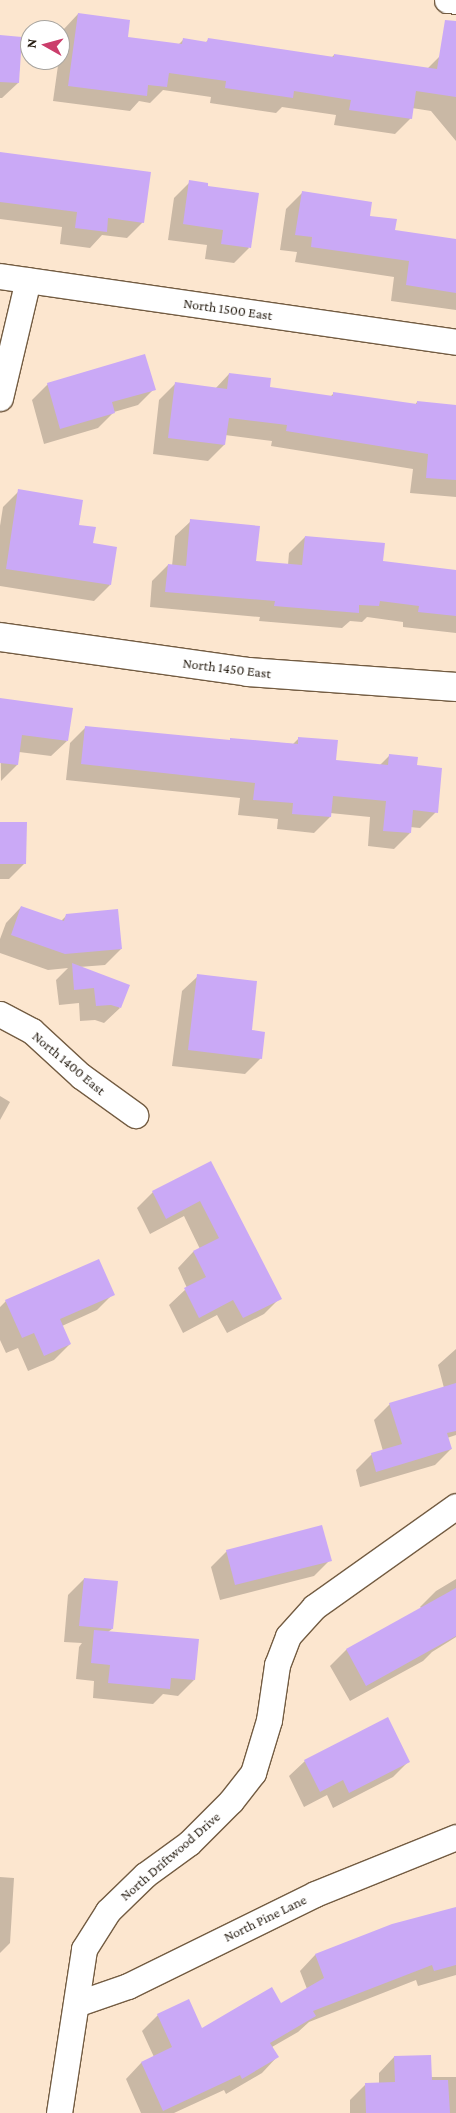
<!DOCTYPE html>
<html>
<head>
<meta charset="utf-8">
<style>
	body { margin:0 }
	#map { position:relative; width:456px; height:2113px; overflow:hidden; background:#fce6cf; font-family:"Crimson Pro",serif }
	div>[style] { position:absolute }
	[style*='--x'] { left:calc(var(--x)*1px); top:calc(var(--y)*1px); width:calc(var(--w)*1px); rotate:calc(var(--a)*1deg) }
	.shadow>* { inset:0; background:#0003 }
	.building>* { inset:0; background:#caa9f6 }
	.roads { filter:drop-shadow(1px 0 #735c42) drop-shadow(-1px 0 #735c42) drop-shadow(0 1px #735c42) drop-shadow(0 -1px #735c42) }
	.street>* { height:25px; margin:-12.5px; padding:0 12.5px; transform-origin:12.5px; border-radius:12.5px; background:#fff }
	.secondary>* { height:28px; margin:-14px; padding:0 14px; transform-origin:14px; border-radius:14px; background:#fff }
	span { translate:-50% -50%; white-space:nowrap; text-align:center; line-height:1.15; -webkit-text-stroke:4px #fff; paint-order:stroke }
	.street-label { font-size:14px; color:#261d12 }
	.north { position:absolute; left:20px; top:20px; width:50px; height:50px; box-sizing:border-box; background:#fff; border:1px solid #a8a5a0; border-radius:50%; rotate:277deg; font-size:14px; font-weight:700; line-height:20px; text-align:center; color:#261d12 }
	.north::after { content:''; display:block; margin:auto; width:18px; height:22px; background:#cb3d6b; clip-path:polygon(50% 0,100% 100%,50% 72%,0 100%) }
</style>
</head>
<body>
<div id="map">
	<div class="shadow">
		<div style="clip-path:polygon(78px 14px,127px 38px,178px 45px,183px 40px,205px 43px,208px 40px,331px 58px,334px 55px,427px 69px,440px 56px,456px 58px,456px 141px,431px 111px,412px 108px,411px 118px,395px 134px,334px 125px,336px 115px,282px 107px,276px 113px,210px 103px,211px 97px,163px 90px,150px 103px,139px 101px,130px 111px,53px 101px,63px 30px)"></div>
		<div style="clip-path:polygon(0 37px,18px 83px,2px 98px,0 98px)"></div>
		<div style="clip-path:polygon(0 153px,143px 222px,127px 238px,102px 235px,90px 248px,60px 244px,62px 227px,0 219px)"></div>
		<div style="clip-path:polygon(190px 182px,249px 248px,234px 263px,205px 259px,207px 245px,168px 240px,174px 198px)"></div>
		<div style="clip-path:polygon(302px 193px,369px 217px,394px 231px,456px 240px,456px 310px,391px 301px,394px 277px,295px 262px,297px 252px,280px 250px,286px 209px)"></div>
		<div style="clip-path:polygon(229px 374px,268px 388px,330px 397px,334px 393px,415px 405px,417px 402px,456px 406px,456px 497px,410px 493px,413px 469px,271px 446px,272px 441px,225px 435px,224px 445px,208px 461px,153px 454px,159px 400px,175px 384px,215px 389px)"></div>
		<div style="clip-path:polygon(48px 384px,154px 389px,138px 405px,114px 412px,98px 428px,44px 444px,32px 400px)"></div>
		<div style="clip-path:polygon(19px 491px,78px 526px,110px 585px,94px 601px,0 586px,0 526px,3px 507px)"></div>
		<div style="clip-path:polygon(191px 521px,255px 562px,288px 565px,289px 553px,305px 537px,382px 563px,456px 571px,456px 633px,403px 627px,403px 622px,367px 617px,362px 622px,350px 621px,342px 628px,259px 621px,260px 617px,150px 607px,152px 581px,168px 565px,172px 566px,175px 536px)"></div>
		<div style="clip-path:polygon(0 699px,67px 741px,51px 756px,19px 752px,17px 765px,1px 781px)"></div>
		<div style="clip-path:polygon(86px 727px,229px 741px,231px 739px,293px 744px,299px 738px,335px 761px,379px 766px,390px 755px,416px 766px,436px 812px,420px 828px,410px 827px,410px 833px,394px 849px,368px 846px,370px 817px,330px 813px,330px 817px,314px 833px,277px 829px,278px 819px,238px 815px,240px 798px,66px 780px,70px 743px)"></div>
		<div style="clip-path:polygon(0 823px,25px 863px,9px 879px,0 879px)"></div>
		<div style="clip-path:polygon(21px 907px,61px 921px,66px 916px,121px 949px,105px 965px,79px 967px,120px 1008px,104px 1023px,95px 1020px,80px 1021px,79px 1003px,59px 1005px,56px 980px,68px 968px,48px 970px,0 953px,0 939px,6px 923px)"></div>
		<div style="clip-path:polygon(198px 976px,250px 1031px,261px 1058px,245px 1074px,172px 1066px,182px 991px)"></div>
		<div style="clip-path:polygon(0 1096px,10px 1102px,0 1120px)"></div>
		<div style="clip-path:polygon(211px 1163px,280px 1298px,264px 1314px,227px 1333px,217px 1315px,183px 1333px,169px 1305px,187px 1288px,178px 1268px,193px 1252px,200px 1249px,184px 1216px,150px 1234px,137px 1208px,153px 1192px)"></div>
		<div style="clip-path:polygon(113px 1294px,97px 1310px,62px 1326px,70px 1344px,54px 1360px,28px 1371px,18px 1348px,6px 1353px,0 1340px,0 1307px,6px 1301px)"></div>
		<div style="clip-path:polygon(456px 1349px,456px 1435px,447px 1438px,451px 1449px,435px 1465px,360px 1487px,356px 1470px,372px 1454px,383px 1451px,374px 1420px,390px 1404px,444px 1388px,438px 1365px)"></div>
		<div style="clip-path:polygon(227px 1551px,330px 1560px,314px 1576px,220px 1600px,211px 1567px)"></div>
		<div style="clip-path:polygon(84px 1579px,112px 1629px,108px 1632px,194px 1680px,178px 1696px,163px 1694px,153px 1704px,93px 1698px,94px 1681px,76px 1679px,79px 1647px,82px 1643px,64px 1642px,68px 1595px)"></div>
		<div style="clip-path:polygon(456px 1579px,456px 1637px,432px 1652px,423px 1661px,350px 1701px,330px 1666px,346px 1650px,422px 1609px,420px 1607px,436px 1591px)"></div>
		<div style="clip-path:polygon(305px 1761px,409px 1761px,393px 1777px,333px 1808px,327px 1795px,304px 1807px,289px 1776px)"></div>
		<div style="clip-path:polygon(0 1877px,14px 1878px,10px 1943px,0 1953px)"></div>
		<div style="clip-path:polygon(456px 1908px,456px 1975px,418px 1986px,416px 1980px,309px 2022px,298px 2032px,272px 2047px,277px 2057px,262px 2073px,226px 2094px,224px 2090px,174px 2113px,141px 2113px,126px 2079px,141px 2063px,154px 2057px,142px 2031px,158px 2015px,189px 2001px,202px 2030px,281px 2005px,307px 1989px,300px 1971px,315px 1955px)"></div>
		<div style="clip-path:polygon(394px 2057px,430px 2077px,456px 2077px,456px 2113px,350px 2113px,350px 2100px,366px 2084px,379px 2084px,379px 2073px)"></div>
	</div>
	<div class="building">
		<div style="clip-path:polygon(78px 13px,130px 20px,128px 37px,182px 44px,183px 38px,207px 42px,208px 38px,334px 57px,334px 54px,437px 69px,445px 20px,456px 21px,456px 97px,416px 91px,412px 119px,349px 110px,351px 100px,294px 91px,293px 98px,225px 88px,226px 81px,169px 73px,167px 87px,148px 85px,147px 96px,68px 86px)"></div>
		<div style="clip-path:polygon(0 35px,22px 37px,19px 83px,0 82px)"></div>
		<div style="clip-path:polygon(0 152px,151px 172px,144px 223px,108px 218px,107px 232px,75px 228px,77px 212px,0 202px)"></div>
		<div style="clip-path:polygon(189px 180px,208px 183px,208px 186px,259px 193px,251px 248px,221px 244px,223px 230px,183px 224px)"></div>
		<div style="clip-path:polygon(302px 191px,372px 202px,370px 216px,397px 219px,395px 230px,456px 239px,456px 293px,406px 285px,409px 261px,311px 247px,312px 237px,295px 235px)"></div>
		<div style="clip-path:polygon(145px 354px,156px 390px,112px 402px,115px 413px,60px 429px,47px 383px)"></div>
		<div style="clip-path:polygon(229px 373px,271px 378px,270px 387px,333px 396px,333px 392px,417px 404px,417px 401px,456px 405px,456px 480px,426px 478px,428px 454px,286px 431px,287px 425px,229px 418px,225px 445px,168px 438px,175px 382px,227px 389px)"></div>
		<div style="clip-path:polygon(18px 489px,83px 500px,79px 525px,96px 527px,93px 543px,117px 547px,111px 585px,6px 569px)"></div>
		<div style="clip-path:polygon(190px 519px,260px 526px,256px 561px,302px 565px,305px 536px,385px 543px,383px 561px,456px 570px,456px 616px,418px 612px,419px 606px,380px 601px,379px 606px,359px 605px,359px 613px,274px 606px,275px 601px,165px 592px,168px 564px,186px 566px)"></div>
		<div style="clip-path:polygon(0 698px,73px 708px,68px 741px,22px 735px,18px 765px,0 763px)"></div>
		<div style="clip-path:polygon(85px 726px,230px 740px,230px 738px,298px 744px,298px 737px,338px 740px,336px 760px,388px 765px,389px 754px,418px 757px,417px 765px,442px 768px,438px 813px,413px 810px,411px 833px,383px 831px,386px 801px,333px 796px,331px 817px,292px 814px,293px 803px,253px 800px,255px 783px,81px 764px)"></div>
		<div style="clip-path:polygon(0 822px,27px 822px,26px 864px,0 864px)"></div>
		<div style="clip-path:polygon(21px 906px,64px 921px,66px 914px,118px 909px,122px 949px,65px 954px,11px 935px)"></div>
		<div style="clip-path:polygon(72px 963px,130px 985px,121px 1008px,111px 1005px,96px 1006px,94px 988px,74px 990px)"></div>
		<div style="clip-path:polygon(197px 974px,257px 981px,252px 1030px,265px 1032px,262px 1059px,188px 1050px)"></div>
		<div style="clip-path:polygon(211px 1161px,282px 1299px,243px 1318px,233px 1300px,199px 1318px,184px 1288px,206px 1277px,193px 1251px,219px 1238px,200px 1201px,166px 1219px,152px 1191px)"></div>
		<div style="clip-path:polygon(99px 1259px,115px 1295px,60px 1319px,71px 1344px,44px 1356px,34px 1333px,22px 1338px,5px 1300px)"></div>
		<div style="clip-path:polygon(456px 1383px,456px 1431px,447px 1433px,452px 1449px,376px 1472px,371px 1453px,402px 1444px,389px 1403px)"></div>
		<div style="clip-path:polygon(322px 1525px,332px 1561px,235px 1585px,226px 1550px)"></div>
		<div style="clip-path:polygon(84px 1578px,118px 1581px,113px 1629px,79px 1626px)"></div>
		<div style="clip-path:polygon(456px 1588px,456px 1636px,366px 1686px,346px 1649px)"></div>
		<div style="clip-path:polygon(94px 1630px,199px 1639px,195px 1680px,171px 1678px,170px 1689px,108px 1683px,110px 1665px,91px 1663px)"></div>
		<div style="clip-path:polygon(388px 1717px,410px 1762px,349px 1793px,343px 1780px,320px 1792px,304px 1760px)"></div>
		<div style="clip-path:polygon(456px 1907px,456px 1965px,434px 1971px,432px 1965px,313px 2011px,316px 2016px,270px 2043px,279px 2057px,242px 2079px,240px 2075px,163px 2111px,141px 2062px,172px 2047px,157px 2014px,189px 1999px,202px 2028px,272px 1987px,281px 2003px,324px 1978px,315px 1954px,392px 1924px)"></div>
		<div style="clip-path:polygon(431px 2055px,432px 2080px,448px 2080px,450px 2113px,366px 2113px,365px 2083px,395px 2082px,394px 2056px)"></div>
	</div>
	<div class="roads">
		<div class="street">
			<div style="--x:447;--y:0;--w:9;--a:6"></div>
			<div style="--x:0;--y:276;--w:461;--a:8.2"></div>
			<div style="--x:0;--y:398;--w:121;--a:-76.7"></div>
			<div style="--x:0;--y:1014;--w:36;--a:28"></div>
			<div style="--x:32;--y:1031;--w:67;--a:42.6"></div>
			<div style="--x:81;--y:1076;--w:67;--a:35.8"></div>
			<div style="--x:76;--y:2004;--w:55;--a:-19.1"></div>
			<div style="--x:128;--y:1986;--w:208;--a:-26.2"></div>
			<div style="--x:315;--y:1894;--w:152;--a:-22"></div>
			<div style="--x:59;--y:2113;--w:166;--a:-81.3"></div>
			<div style="--x:84;--y:1949;--w:45;--a:-57.7"></div>
			<div style="--x:108;--y:1911;--w:52;--a:-44.2"></div>
			<div style="--x:145;--y:1875;--w:54;--a:-36"></div>
			<div style="--x:189;--y:1843;--w:59;--a:-45"></div>
			<div style="--x:231;--y:1801;--w:36;--a:-52"></div>
			<div style="--x:253;--y:1773;--w:55;--a:-73.2"></div>
			<div style="--x:269;--y:1720;--w:56;--a:-81.7"></div>
			<div style="--x:277;--y:1665;--w:31;--a:-69"></div>
			<div style="--x:288;--y:1636;--w:39;--a:-48"></div>
			<div style="--x:314;--y:1607;--w:174;--a:-35.4"></div>
		</div>
		<div class="secondary">
			<div style="--x:0;--y:637;--w:250;--a:8"></div>
			<div style="--x:248;--y:672;--w:209;--a:4.1"></div>
		</div>
	</div>
	<div class="street-label">
		<span style="left:228px;top:309px;rotate:8deg">North 1500 East</span>
		<span style="left:227px;top:668px;rotate:7deg">North 1450 East</span>
		<span style="left:69px;top:1063px;rotate:40deg">North 1400 East</span>
		<span style="left:170px;top:1856px;rotate:-41deg">North Driftwood Drive</span>
		<span style="left:265px;top:1918px;rotate:-26deg">North Pine Lane</span>
	</div>
	<div class="north">N</div>
</div>
</body>
</html>
